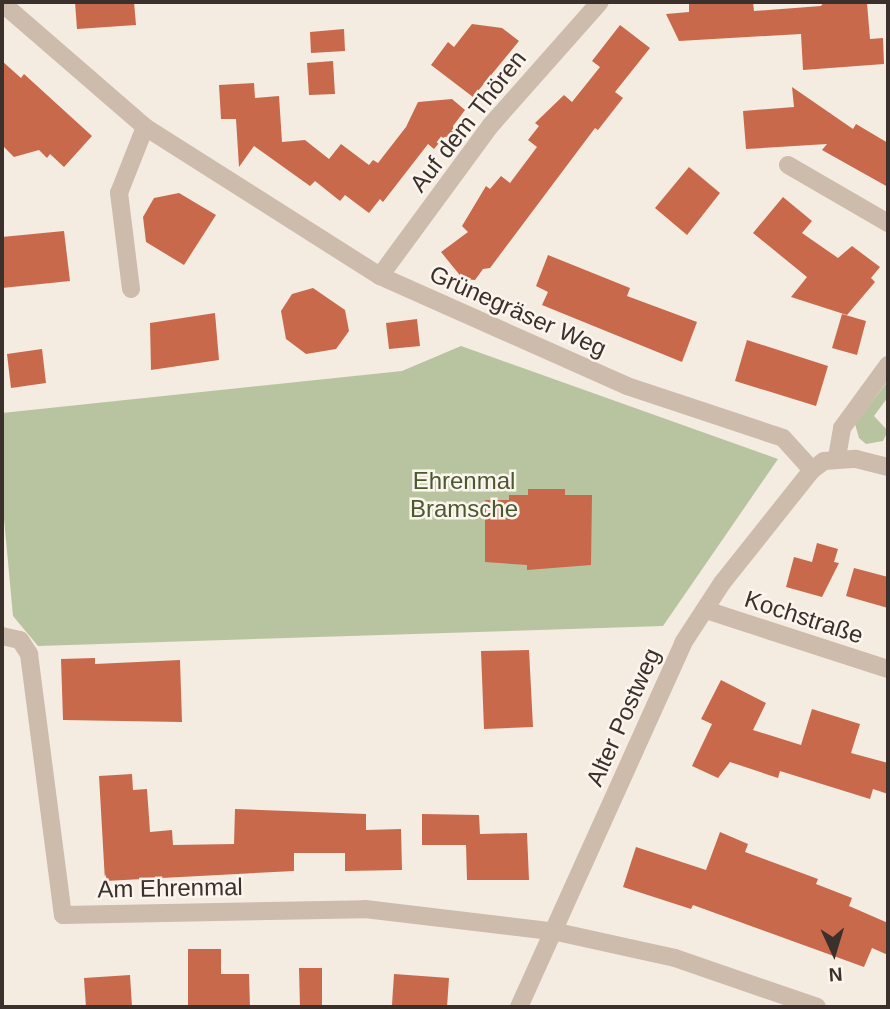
<!DOCTYPE html>
<html>
<head>
<meta charset="utf-8">
<style>
	body { margin:0 }
	#map { position:relative; width:890px; height:1009px; overflow:hidden; background:#f4ebe1; font-family:Arial,sans-serif }
	div>[style] { position:absolute }
	[style*='--x'] { left:calc(var(--x)*1px); top:calc(var(--y)*1px); width:calc(var(--w)*1px); rotate:calc(var(--a)*1deg) }
	.green>* { inset:0; background:#b8c4a0 }
	.building>* { inset:0; background:#c8694b }
	.minor>* { height:18px; margin:-9px; padding:0 9px; transform-origin:9px; border-radius:9px; background:#cdbbac }
	span { translate:-50% -50%; white-space:nowrap; text-align:center; line-height:1.15; -webkit-text-stroke:5px #fbf5ee; paint-order:stroke }
	.street-label { font-size:24px; color:#3b302b }
	.park-label { font-size:24px; color:#4a5a2e }
	.frame { position:absolute; inset:0; border:4px solid #3b302b; pointer-events:none }
	.north { position:absolute; left:799px; top:918px; width:70px; height:70px; -webkit-text-stroke:5px #fbf5ee; paint-order:stroke; rotate:176deg; font-size:19px; font-weight:700; line-height:28px; text-align:center; color:#3b302b }
	.north::after { content:''; display:block; margin:auto; width:24px; height:32px; background:#3b302b; clip-path:polygon(50% 0,100% 100%,50% 72%,0 100%) }
</style>
</head>
<body>
<div id="map">
	<div class="green">
		<div style="clip-path:polygon(461px 346px,778px 459px,663px 626px,38px 646px,13px 616px,2px 497px,2px 413px,402px 371px)"></div>
		<div style="clip-path:polygon(888px 381px,888px 397px,874px 416px,888px 431px,883px 441px,866px 444px,859px 438px,855px 424px)"></div>
	</div>
	<div class="building">
		<div style="clip-path:polygon(75px 2px,134px 2px,136px 25px,77px 29px)"></div>
		<div style="clip-path:polygon(689px 2px,753px 2px,754px 11px,821px 6px,824px 2px,867px 3px,870px 39px,883px 38px,884px 64px,803px 70px,801px 34px,679px 41px,666px 14px,689px 12px)"></div>
		<div style="clip-path:polygon(472px 24px,502px 28px,519px 41px,473px 97px,431px 65px,448px 42px,454px 47px)"></div>
		<div style="clip-path:polygon(620px 25px,650px 48px,615px 92px,623px 98px,598px 130px,595px 128px,490px 268px,483px 269px,475px 280px,463px 279px,441px 252px,468px 232px,462px 226px,486px 186px,490px 189px,501px 176px,510px 183px,537px 147px,528px 140px,539px 126px,535px 123px,564px 95px,572px 102px,600px 67px,592px 61px)"></div>
		<div style="clip-path:polygon(344px 29px,345px 51px,311px 53px,310px 32px)"></div>
		<div style="clip-path:polygon(2px 61px,21px 78px,24px 74px,92px 136px,64px 167px,50px 154px,47px 158px,39px 150px,14px 157px,2px 145px)"></div>
		<div style="clip-path:polygon(333px 61px,335px 94px,309px 95px,307px 63px)"></div>
		<div style="clip-path:polygon(254px 83px,255px 98px,279px 96px,282px 142px,305px 140px,329px 159px,341px 144px,369px 165px,373px 160px,378px 163px,406px 127px,418px 102px,452px 99px,465px 110px,453px 126px,454px 136px,444px 137px,434px 149px,428px 144px,383px 202px,380px 199px,369px 213px,345px 195px,340px 201px,315px 181px,310px 186px,254px 146px,239px 167px,236px 119px,221px 119px,219px 85px)"></div>
		<div style="clip-path:polygon(792px 87px,853px 129px,856px 124px,888px 143px,888px 187px,822px 150px,827px 144px,746px 149px,743px 111px,794px 107px)"></div>
		<div style="clip-path:polygon(689px 167px,720px 193px,687px 235px,655px 208px)"></div>
		<div style="clip-path:polygon(179px 193px,216px 215px,184px 265px,146px 242px,143px 217px,154px 198px)"></div>
		<div style="clip-path:polygon(783px 197px,812px 221px,802px 233px,838px 258px,852px 246px,880px 267px,871px 278px,875px 282px,847px 315px,791px 297px,807px 277px,753px 233px)"></div>
		<div style="clip-path:polygon(64px 231px,70px 281px,2px 288px,2px 237px)"></div>
		<div style="clip-path:polygon(548px 255px,630px 288px,627px 296px,697px 322px,682px 362px,542px 305px,548px 292px,536px 286px)"></div>
		<div style="clip-path:polygon(313px 288px,345px 310px,349px 331px,336px 349px,306px 354px,286px 339px,281px 311px,292px 294px)"></div>
		<div style="clip-path:polygon(215px 313px,219px 360px,151px 370px,150px 323px)"></div>
		<div style="clip-path:polygon(842px 314px,866px 321px,857px 355px,832px 348px)"></div>
		<div style="clip-path:polygon(417px 319px,420px 346px,389px 349px,386px 323px)"></div>
		<div style="clip-path:polygon(747px 340px,828px 366px,816px 406px,735px 381px)"></div>
		<div style="clip-path:polygon(42px 349px,46px 383px,11px 388px,7px 354px)"></div>
		<div style="clip-path:polygon(528px 489px,565px 489px,565px 495px,592px 495px,591px 565px,527px 570px,527px 565px,485px 562px,485px 500px,509px 500px,509px 495px,528px 495px)"></div>
		<div style="clip-path:polygon(817px 543px,838px 549px,834px 562px,839px 563px,822px 597px,786px 587px,794px 557px,812px 562px)"></div>
		<div style="clip-path:polygon(854px 568px,888px 577px,888px 608px,846px 596px)"></div>
		<div style="clip-path:polygon(529px 650px,533px 727px,484px 729px,481px 651px)"></div>
		<div style="clip-path:polygon(95px 658px,95px 664px,180px 660px,182px 722px,63px 720px,61px 659px)"></div>
		<div style="clip-path:polygon(721px 680px,766px 703px,753px 730px,801px 745px,812px 709px,860px 724px,851px 753px,888px 763px,888px 794px,873px 789px,870px 799px,780px 771px,778px 778px,730px 762px,718px 778px,692px 766px,712px 724px,701px 719px)"></div>
		<div style="clip-path:polygon(132px 774px,133px 790px,147px 789px,150px 832px,172px 830px,173px 845px,234px 844px,235px 809px,366px 814px,366px 830px,401px 829px,402px 870px,345px 871px,345px 853px,294px 853px,294px 871px,105px 881px,99px 776px)"></div>
		<div style="clip-path:polygon(422px 814px,479px 815px,480px 834px,527px 833px,529px 880px,467px 880px,466px 845px,422px 845px)"></div>
		<div style="clip-path:polygon(720px 832px,748px 844px,745px 852px,818px 879px,816px 884px,852px 898px,849px 906px,888px 923px,888px 955px,872px 948px,864px 967px,693px 905px,691px 909px,623px 887px,636px 847px,706px 870px)"></div>
		<div style="clip-path:polygon(188px 949px,221px 949px,221px 974px,249px 974px,250px 1007px,188px 1007px)"></div>
		<div style="clip-path:polygon(299px 968px,322px 968px,322px 1007px,300px 1007px)"></div>
		<div style="clip-path:polygon(394px 974px,449px 978px,447px 1007px,392px 1005px)"></div>
		<div style="clip-path:polygon(130px 975px,132px 1007px,86px 1007px,84px 978px)"></div>
	</div>
	<div class="minor">
		<div style="--x:2;--y:3;--w:189;--a:40.9"></div>
		<div style="--x:145;--y:127;--w:278;--a:32.4"></div>
		<div style="--x:380;--y:276;--w:270;--a:24"></div>
		<div style="--x:627;--y:386;--w:164;--a:18.4"></div>
		<div style="--x:783;--y:438;--w:43;--a:47.8"></div>
		<div style="--x:788;--y:165;--w:116;--a:30.1"></div>
		<div style="--x:380;--y:276;--w:187;--a:-53.7"></div>
		<div style="--x:491;--y:125;--w:164;--a:-48.5"></div>
		<div style="--x:131;--y:289;--w:97;--a:-97.1"></div>
		<div style="--x:119;--y:193;--w:71;--a:-68.5"></div>
		<div style="--x:837;--y:457;--w:29;--a:-80"></div>
		<div style="--x:842;--y:428;--w:78;--a:-53.9"></div>
		<div style="--x:706;--y:610;--w:191;--a:18"></div>
		<div style="--x:2;--y:636;--w:18;--a:13"></div>
		<div style="--x:20;--y:640;--w:17;--a:57"></div>
		<div style="--x:29;--y:654;--w:263;--a:82.6"></div>
		<div style="--x:63;--y:915;--w:302;--a:-1.1"></div>
		<div style="--x:365;--y:909;--w:193;--a:6.8"></div>
		<div style="--x:557;--y:932;--w:121;--a:12.4"></div>
		<div style="--x:675;--y:958;--w:150;--a:19"></div>
		<div style="--x:519;--y:1007;--w:399;--a:-65.7"></div>
		<div style="--x:683;--y:643;--w:72;--a:-57"></div>
		<div style="--x:722;--y:583;--w:144;--a:-51.5"></div>
		<div style="--x:812;--y:470;--w:15;--a:-37"></div>
		<div style="--x:824;--y:461;--w:32;--a:-4"></div>
		<div style="--x:856;--y:459;--w:33;--a:14"></div>
	</div>
	<div class="street-label">
		<span style="left:468px;top:121px;rotate:-52deg">Auf dem Thören</span>
		<span style="left:518px;top:311px;rotate:24deg">Grünegräser Weg</span>
		<span style="left:804px;top:617px;rotate:18deg">Kochstraße</span>
		<span style="left:623px;top:717px;rotate:-66deg">Alter Postweg</span>
		<span style="left:170px;top:888px;rotate:-1deg">Am Ehrenmal</span>
	</div>
	<div class="park-label">
		<span style="left:464px;top:495px">Ehrenmal<br>Bramsche</span>
	</div>
	<div class="frame"></div>
	<div class="north">N</div>
</div>
</body>
</html>
